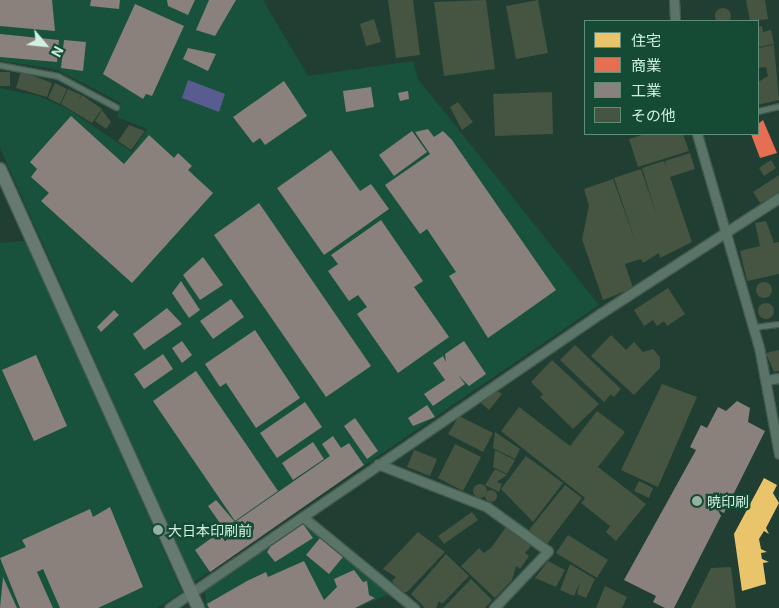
<!DOCTYPE html>
<html>
<head>
<meta charset="utf-8">
<style>
	body { margin:0 }
	#map { position:relative; width:779px; height:608px; overflow:hidden; background:#213e32; font-family:Georgia,"Noto Sans JP",serif }
	div>[style] { position:absolute }
	[style*='--x'] { left:calc(var(--x)*1px); top:calc(var(--y)*1px); width:calc(var(--w)*1px); rotate:calc(var(--a)*1deg) }
	.built>* { inset:0; background:#18523c }
	.green>* { inset:0; background:#595c8e }
	.homes>* { inset:0; background:#e9c46a }
	.shops>* { inset:0; background:#e76f51 }
	.industry>* { inset:0; background:#8a817c }
	.building>* { inset:0; background:#465442 }
	.round { border-radius:50% }
	.roads { filter:drop-shadow(1px 0 #42594f) drop-shadow(-1px 0 #42594f) drop-shadow(0 1px #42594f) drop-shadow(0 -1px #42594f) }
	.lane>* { height:4.5px; margin:-2.25px; padding:0 2.25px; transform-origin:2.25px; border-radius:2.25px; background:#5b7468 }
	.street>* { height:9px; margin:-4.5px; padding:0 4.5px; transform-origin:4.5px; border-radius:4.5px; background:#5b7468 }
	.secondary>* { height:12px; margin:-6px; padding:0 6px; transform-origin:6px; border-radius:6px; background:#667a71 }
	.dots>* { width:14px; height:14px; translate:-50% -50%; box-sizing:border-box; border:2px solid #154a35; border-radius:50% }
	span { translate:-50% -50%; white-space:nowrap; text-align:center; line-height:1.15; -webkit-text-stroke:5px #154a35; paint-order:stroke }
	.poi-label { font-size:14px; color:#d0f1e0 }
	.left { translate:0 -50%; text-align:left }
	.legend { position:absolute; left:584px; top:20px; width:175px; height:115px; box-sizing:border-box; background:#154a35; border:1px solid #608d79; margin:0; padding:6px 9px; list-style:none; font-size:15px; color:#d0f1e0 }
	.legend li { display:flex; align-items:center; gap:10px; height:25px }
	.legend b { width:25px; border:1px solid #608d79 }
	.north { position:absolute; left:20px; top:20px; width:50px; height:50px; -webkit-text-stroke:4px #154a35; paint-order:stroke; rotate:118deg; font-size:14px; font-weight:700; line-height:20px; text-align:center; color:#d0f1e0 }
	.north::after { content:''; display:block; margin:auto; width:18px; height:22px; background:#d0f1e0; clip-path:polygon(50% 0,100% 100%,50% 72%,0 100%) }
</style>
</head>
<body>
<div id="map">
	<div class="built">
		<div style="clip-path:polygon(0 0,263px 0,308px 76px,413px 61px,418px 79px,599px 305px,194px 582px,0 148px,0 88px,39px 96px,68px 109px,132px 152px,147px 129px,117px 117px,121px 103px,56px 69px,0 61px)"></div>
		<div style="clip-path:polygon(26px 241px,182px 592px,157px 608px,0 608px,0 243px)"></div>
		<div style="clip-path:polygon(301px 523px,389px 594px,358px 608px,206px 608px,205px 590px)"></div>
	</div>
	<div class="green">
		<div style="clip-path:polygon(188px 80px,225px 94px,219px 112px,182px 98px)"></div>
	</div>
	<div class="homes">
		<div style="clip-path:polygon(764px 478px,777px 485px,773px 493px,779px 503px,766px 528px,769px 534px,764px 531px,759px 539px,761px 549px,767px 552px,761px 553px,762px 559px,769px 562px,763px 563px,766px 584px,742px 591px,734px 534px)"></div>
	</div>
	<div class="shops">
		<div style="clip-path:polygon(763px 120px,777px 153px,760px 158px,751px 134px,758px 134px,758px 124px)"></div>
	</div>
	<div class="industry">
		<div style="clip-path:polygon(0 0,52px 0,55px 31px,0 26px)"></div>
		<div style="clip-path:polygon(91px 0,120px 0,119px 9px,90px 6px)"></div>
		<div style="clip-path:polygon(167px 0,195px 0,188px 15px,168px 6px)"></div>
		<div style="clip-path:polygon(209px 0,236px 0,215px 36px,196px 30px)"></div>
		<div style="clip-path:polygon(135px 4px,184px 26px,152px 96px,146px 94px,143px 99px,103px 74px)"></div>
		<div style="clip-path:polygon(0 34px,59px 40px,57px 62px,0 57px)"></div>
		<div style="clip-path:polygon(64px 40px,86px 42px,83px 71px,61px 68px)"></div>
		<div style="clip-path:polygon(188px 48px,216px 54px,208px 71px,183px 59px)"></div>
		<div style="clip-path:polygon(284px 81px,307px 116px,265px 145px,260px 138px,253px 143px,233px 117px)"></div>
		<div style="clip-path:polygon(371px 87px,374px 107px,346px 112px,343px 91px)"></div>
		<div style="clip-path:polygon(408px 91px,409px 99px,400px 101px,398px 93px)"></div>
		<div style="clip-path:polygon(71px 116px,124px 164px,149px 135px,174px 158px,178px 153px,192px 166px,188px 170px,213px 193px,132px 283px,41px 201px,49px 193px,31px 177px,37px 169px,30px 162px)"></div>
		<div style="clip-path:polygon(428px 129px,434px 137px,443px 131px,452px 140px,556px 290px,488px 338px,449px 276px,456px 272px,427px 229px,420px 234px,385px 185px,430px 154px,415px 132px)"></div>
		<div style="clip-path:polygon(412px 131px,427px 152px,394px 176px,379px 155px)"></div>
		<div style="clip-path:polygon(331px 150px,360px 191px,371px 184px,389px 209px,324px 255px,277px 188px)"></div>
		<div style="clip-path:polygon(259px 203px,371px 366px,326px 397px,214px 235px)"></div>
		<div style="clip-path:polygon(381px 220px,423px 281px,414px 287px,449px 337px,398px 373px,357px 314px,367px 307px,358px 295px,349px 301px,328px 271px,338px 264px,331px 255px)"></div>
		<div style="clip-path:polygon(203px 257px,223px 285px,200px 300px,183px 275px)"></div>
		<div style="clip-path:polygon(181px 281px,200px 310px,189px 318px,172px 293px)"></div>
		<div style="clip-path:polygon(231px 299px,244px 317px,213px 339px,200px 321px)"></div>
		<div style="clip-path:polygon(167px 308px,182px 324px,144px 350px,133px 334px)"></div>
		<div style="clip-path:polygon(114px 310px,119px 315px,101px 332px,97px 327px)"></div>
		<div style="clip-path:polygon(255px 330px,300px 398px,256px 428px,226px 383px,220px 387px,205px 364px)"></div>
		<div style="clip-path:polygon(182px 341px,192px 355px,182px 363px,172px 348px)"></div>
		<div style="clip-path:polygon(464px 341px,486px 374px,469px 386px,458px 375px,465px 384px,433px 406px,424px 394px,445px 380px,433px 363px,443px 356px,446px 362px,445px 354px)"></div>
		<div style="clip-path:polygon(163px 354px,173px 369px,144px 389px,134px 374px)"></div>
		<div style="clip-path:polygon(36px 355px,67px 426px,34px 441px,2px 370px)"></div>
		<div style="clip-path:polygon(196px 371px,278px 491px,235px 521px,153px 401px)"></div>
		<div style="clip-path:polygon(737px 401px,750px 408px,748px 422px,765px 431px,724px 513px,718px 510px,721px 516px,674px 608px,665px 608px,653px 602px,656px 596px,624px 580px,696px 450px,690px 447px,701px 425px,707px 428px,718px 407px,726px 411px)"></div>
		<div style="clip-path:polygon(305px 402px,322px 427px,277px 458px,260px 433px)"></div>
		<div style="clip-path:polygon(427px 405px,435px 417px,413px 426px,408px 418px)"></div>
		<div style="clip-path:polygon(355px 418px,378px 451px,367px 459px,344px 426px)"></div>
		<div style="clip-path:polygon(333px 436px,341px 448px,349px 443px,364px 465px,210px 572px,195px 550px,224px 529px,208px 506px,216px 500px,235px 522px,330px 456px,322px 444px)"></div>
		<div style="clip-path:polygon(313px 442px,324px 459px,293px 480px,282px 463px)"></div>
		<div style="clip-path:polygon(110px 507px,143px 587px,98px 608px,60px 608px,43px 569px,37px 572px,53px 608px,20px 608px,0 558px,26px 547px,22px 540px,90px 509px,93px 517px)"></div>
		<div style="clip-path:polygon(303px 524px,313px 538px,275px 562px,267px 552px,271px 546px)"></div>
		<div style="clip-path:polygon(320px 538px,343px 557px,329px 574px,306px 555px)"></div>
		<div style="clip-path:polygon(304px 561px,324px 600px,337px 587px,334px 579px,354px 570px,363px 582px,367px 581px,369px 595px,375px 598px,355px 608px,209px 608px,207px 604px,247px 581px,266px 572px,268px 577px)"></div>
		<div style="clip-path:polygon(3px 577px,17px 608px,0 608px)"></div>
	</div>
	<div class="building">
		<div style="clip-path:polygon(388px 0,413px 0,420px 55px,396px 58px)"></div>
		<div style="clip-path:polygon(486px 0,495px 69px,444px 76px,434px 2px)"></div>
		<div style="clip-path:polygon(538px 0,548px 53px,516px 59px,506px 6px)"></div>
		<div style="clip-path:polygon(746px 0,765px 0,768px 19px,750px 21px)"></div>
		<div class="round" style="left:715px;top:8px;width:16px;height:16px"></div>
		<div style="clip-path:polygon(374px 19px,381px 42px,366px 46px,360px 24px)"></div>
		<div style="clip-path:polygon(762px 26px,763px 32px,771px 30px,774px 44px,758px 47px,758px 27px)"></div>
		<div style="clip-path:polygon(774px 45px,779px 100px,758px 105px,758px 82px,768px 76px,766px 67px,758px 68px,758px 48px)"></div>
		<div style="clip-path:polygon(21px 71px,52px 83px,47px 97px,16px 88px)"></div>
		<div style="clip-path:polygon(0 72px,10px 72px,10px 86px,0 86px)"></div>
		<div style="clip-path:polygon(55px 83px,67px 89px,60px 104px,48px 98px)"></div>
		<div style="clip-path:polygon(68px 89px,81px 95px,78px 101px,82px 95px,102px 109px,92px 123px,61px 104px)"></div>
		<div style="clip-path:polygon(552px 92px,553px 134px,495px 136px,493px 94px)"></div>
		<div style="clip-path:polygon(458px 102px,473px 122px,462px 130px,450px 107px)"></div>
		<div style="clip-path:polygon(102px 110px,111px 122px,106px 129px,95px 121px)"></div>
		<div style="clip-path:polygon(129px 125px,145px 131px,131px 150px,118px 141px)"></div>
		<div style="clip-path:polygon(645px 134px,683px 134px,689px 151px,638px 167px,629px 139px)"></div>
		<div style="clip-path:polygon(690px 153px,695px 169px,670px 177px,692px 242px,660px 258px,659px 253px,643px 263px,641px 259px,625px 264px,633px 288px,603px 300px,582px 239px,589px 206px,584px 189px,613px 179px,636px 243px,614px 178px,641px 169px,657px 216px,642px 168px,664px 161px,667px 168px,665px 161px)"></div>
		<div style="clip-path:polygon(771px 160px,776px 168px,764px 176px,759px 168px)"></div>
		<div style="clip-path:polygon(779px 175px,779px 193px,760px 203px,753px 192px)"></div>
		<div style="clip-path:polygon(766px 221px,774px 243px,779px 242px,779px 274px,747px 281px,740px 251px,760px 246px,755px 223px)"></div>
		<div class="round" style="left:756px;top:282px;width:16px;height:16px"></div>
		<div style="clip-path:polygon(668px 288px,685px 314px,667px 326px,664px 321px,657px 326px,653px 320px,644px 326px,634px 310px)"></div>
		<div class="round" style="left:758px;top:303px;width:16px;height:16px"></div>
		<div style="clip-path:polygon(611px 335px,626px 350px,634px 342px,643px 352px,653px 349px,660px 357px,660px 368px,634px 395px,591px 356px)"></div>
		<div style="clip-path:polygon(575px 345px,621px 389px,614px 397px,611px 394px,604px 402px,560px 360px)"></div>
		<div style="clip-path:polygon(779px 350px,779px 371px,774px 372px,766px 353px)"></div>
		<div style="clip-path:polygon(552px 360px,599px 404px,573px 429px,540px 397px,543px 394px,531px 382px)"></div>
		<div style="clip-path:polygon(662px 384px,697px 397px,658px 487px,621px 470px)"></div>
		<div style="clip-path:polygon(496px 390px,502px 394px,489px 410px,481px 403px)"></div>
		<div style="clip-path:polygon(519px 407px,570px 446px,597px 411px,625px 432px,598px 467px,646px 504px,616px 541px,606px 532px,610px 526px,581px 503px,585px 498px,501px 431px)"></div>
		<div style="clip-path:polygon(459px 416px,493px 433px,483px 452px,448px 434px)"></div>
		<div style="clip-path:polygon(495px 432px,520px 449px,515px 459px,493px 448px)"></div>
		<div style="clip-path:polygon(455px 444px,481px 457px,463px 491px,438px 478px)"></div>
		<div style="clip-path:polygon(414px 450px,437px 459px,430px 476px,407px 467px)"></div>
		<div style="clip-path:polygon(495px 450px,515px 460px,507px 474px,493px 467px)"></div>
		<div style="clip-path:polygon(526px 456px,563px 483px,533px 522px,501px 489px)"></div>
		<div style="clip-path:polygon(495px 469px,507px 475px,497px 482px,502px 484px,499px 492px,485px 485px)"></div>
		<div style="clip-path:polygon(639px 481px,653px 488px,649px 498px,634px 491px)"></div>
		<div class="round" style="left:473px;top:484px;width:14px;height:14px"></div>
		<div style="clip-path:polygon(565px 485px,582px 498px,547px 544px,529px 530px)"></div>
		<div class="round" style="left:485px;top:490px;width:12px;height:12px"></div>
		<div style="clip-path:polygon(472px 512px,478px 520px,444px 544px,438px 536px)"></div>
		<div style="clip-path:polygon(506px 527px,531px 546px,525px 553px,529px 556px,520px 569px,516px 566px,512px 580px,495px 598px,461px 566px,479px 548px,484px 553px,491px 548px)"></div>
		<div style="clip-path:polygon(418px 532px,445px 552px,407px 592px,400px 592px,392px 581px,396px 577px,383px 569px)"></div>
		<div style="clip-path:polygon(568px 535px,608px 560px,597px 578px,556px 553px)"></div>
		<div style="clip-path:polygon(446px 554px,469px 576px,442px 604px,439px 601px,436px 608px,425px 608px,411px 594px)"></div>
		<div style="clip-path:polygon(548px 561px,565px 570px,556px 587px,535px 578px)"></div>
		<div style="clip-path:polygon(570px 564px,595px 579px,586px 598px,577px 594px,580px 583px,574px 596px,560px 590px)"></div>
		<div style="clip-path:polygon(731px 567px,736px 608px,691px 608px,711px 568px)"></div>
		<div style="clip-path:polygon(471px 579px,492px 600px,485px 608px,443px 608px)"></div>
		<div style="clip-path:polygon(605px 586px,627px 597px,622px 608px,596px 608px)"></div>
	</div>
	<div class="roads">
		<div class="lane">
			<div style="--x:0;--y:65;--w:59;--a:10.7"></div>
			<div style="--x:58;--y:76;--w:66;--a:28.1"></div>
			<div style="--x:758;--y:111;--w:22;--a:-13"></div>
			<div style="--x:754;--y:327;--w:25;--a:-7"></div>
		</div>
		<div class="street">
			<div style="--x:674;--y:0;--w:21;--a:87"></div>
			<div style="--x:697;--y:134;--w:222;--a:73.8"></div>
			<div style="--x:759;--y:347;--w:109;--a:79.4"></div>
			<div style="--x:766;--y:380;--w:13;--a:-9"></div>
			<div style="--x:378;--y:464;--w:117;--a:21.5"></div>
			<div style="--x:487;--y:507;--w:75;--a:35.8"></div>
			<div style="--x:548;--y:551;--w:79;--a:133.5"></div>
			<div style="--x:303;--y:517;--w:144;--a:39.3"></div>
			<div style="--x:169;--y:608;--w:523;--a:-34.33"></div>
			<div style="--x:601;--y:313;--w:212;--a:-32.9"></div>
		</div>
		<div class="secondary">
			<div style="--x:0;--y:169;--w:482;--a:65.7"></div>
		</div>
	</div>
	<div class="dots">
		<div style="left:697px;top:501px;background:#93b2a3"></div>
		<div style="left:158px;top:530px;background:#93b2a3"></div>
	</div>
	<div class="poi-label">
		<span class="left" style="left:707px;top:501px">暁印刷</span>
		<span class="left" style="left:168px;top:530px">大日本印刷前</span>
	</div>
	<ul class="legend">
	<li><b style="height:14px;background:#e9c46a"></b>住宅</li>
	<li><b style="height:14px;background:#e76f51"></b>商業</li>
	<li><b style="height:14px;background:#8a817c"></b>工業</li>
	<li><b style="height:14px;background:#465442"></b>その他</li>
	</ul>
	<div class="north">N</div>
</div>
</body>
</html>
